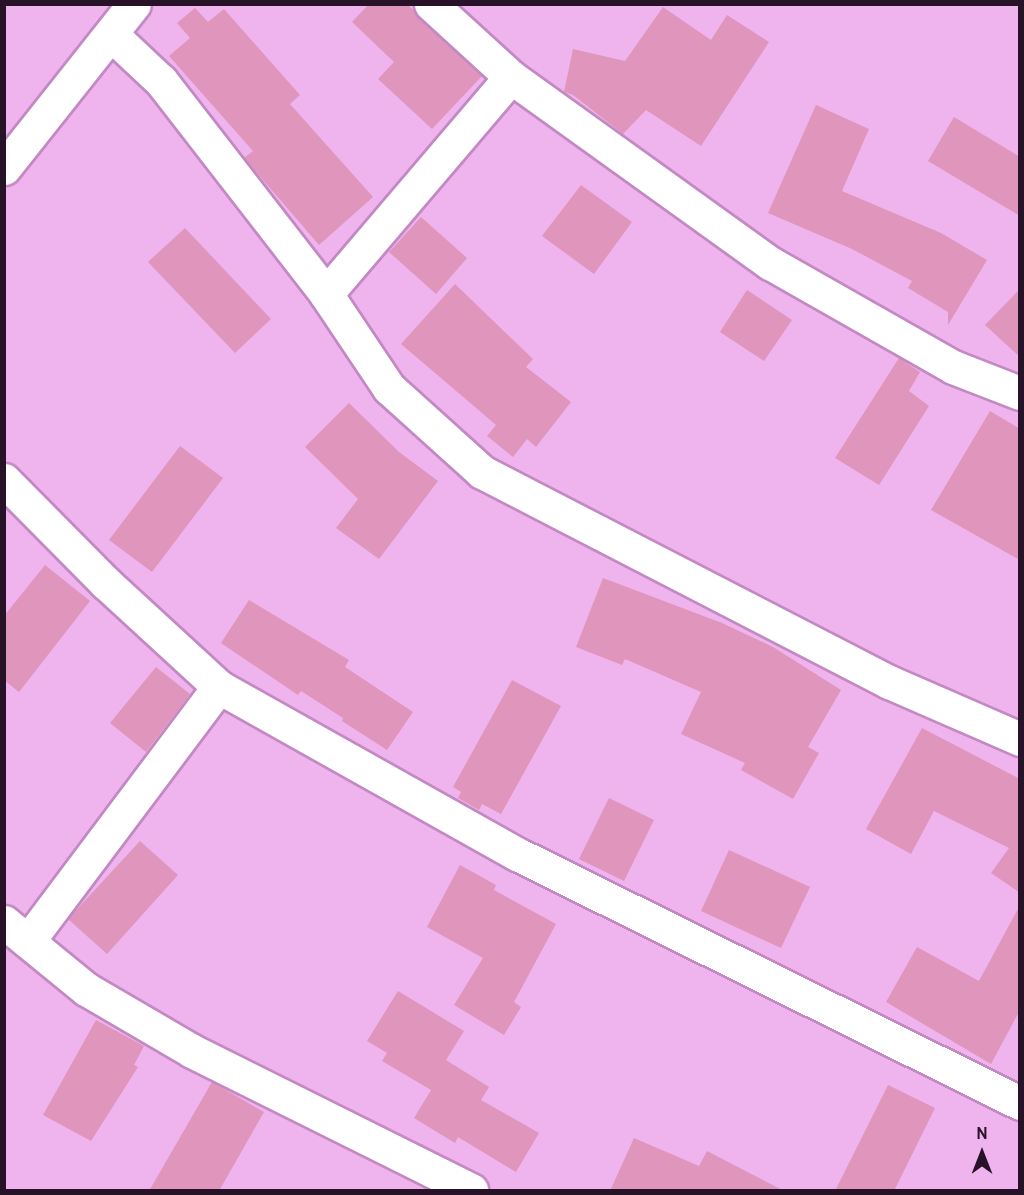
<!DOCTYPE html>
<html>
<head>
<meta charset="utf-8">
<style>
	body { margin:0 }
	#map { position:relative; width:1024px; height:1195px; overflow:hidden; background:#efb3ee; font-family:Overpass,sans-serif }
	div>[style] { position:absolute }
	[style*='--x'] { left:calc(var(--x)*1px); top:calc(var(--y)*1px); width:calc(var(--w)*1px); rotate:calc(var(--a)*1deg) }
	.building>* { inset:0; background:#e095bd }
	.roads { filter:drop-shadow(2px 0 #c289c2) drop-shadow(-2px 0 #c289c2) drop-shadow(0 2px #c289c2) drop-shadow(0 -2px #c289c2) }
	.minor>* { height:33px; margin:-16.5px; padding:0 16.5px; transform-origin:16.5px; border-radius:16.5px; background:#fff }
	span { translate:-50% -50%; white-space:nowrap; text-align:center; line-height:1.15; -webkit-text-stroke:5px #efb3ee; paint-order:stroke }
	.frame { position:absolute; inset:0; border:6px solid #281228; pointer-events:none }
	.north { position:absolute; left:952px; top:1123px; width:60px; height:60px; -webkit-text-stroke:4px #efb3ee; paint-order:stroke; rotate:0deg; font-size:16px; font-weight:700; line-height:24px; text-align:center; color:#281228 }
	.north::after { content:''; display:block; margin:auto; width:21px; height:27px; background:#281228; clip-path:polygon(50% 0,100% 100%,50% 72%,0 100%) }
</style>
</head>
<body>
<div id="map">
	<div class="building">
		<div style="clip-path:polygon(369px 4px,407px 4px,482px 76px,432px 129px,378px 79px,394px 62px,352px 22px)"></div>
		<div style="clip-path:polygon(663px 7px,711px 40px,727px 15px,769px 42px,701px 146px,646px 110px,623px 134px,573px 95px,564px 92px,573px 49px,625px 61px)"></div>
		<div style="clip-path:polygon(195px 8px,208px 22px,224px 9px,300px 95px,290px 104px,373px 197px,319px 245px,244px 158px,253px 151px,169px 56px,190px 38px,177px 23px)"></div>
		<div style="clip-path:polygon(816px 105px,869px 129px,842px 191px,941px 233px,987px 260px,948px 325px,948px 312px,908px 288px,912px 281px,852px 249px,768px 213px)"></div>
		<div style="clip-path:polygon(954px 117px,1020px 157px,1020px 216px,928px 161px)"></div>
		<div style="clip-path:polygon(581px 185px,632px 222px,594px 274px,542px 236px)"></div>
		<div style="clip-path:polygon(421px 217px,467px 258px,436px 294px,389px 252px)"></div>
		<div style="clip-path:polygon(185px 228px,271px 319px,235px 353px,148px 262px)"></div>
		<div style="clip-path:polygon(455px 284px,533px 359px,526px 367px,571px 402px,536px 447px,527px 439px,513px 457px,487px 436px,496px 425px,401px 344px)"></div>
		<div style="clip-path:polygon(1020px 289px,1020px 357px,985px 325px)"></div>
		<div style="clip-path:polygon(747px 290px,792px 320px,764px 361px,720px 332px)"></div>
		<div style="clip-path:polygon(899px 358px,920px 372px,909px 391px,929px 406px,879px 485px,835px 458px)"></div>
		<div style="clip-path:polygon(349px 403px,399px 452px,438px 481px,379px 559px,336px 528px,358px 499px,305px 447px)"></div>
		<div style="clip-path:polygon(990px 411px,1020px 429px,1020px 560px,931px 510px)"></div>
		<div style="clip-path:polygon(180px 446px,223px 478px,152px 572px,109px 540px)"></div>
		<div style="clip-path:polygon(45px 565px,90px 601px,19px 692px,4px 680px,4px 616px)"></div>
		<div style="clip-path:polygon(603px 578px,722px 623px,773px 647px,841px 690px,808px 747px,819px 753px,793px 799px,741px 770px,745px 763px,681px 734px,701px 692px,625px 659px,622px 665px,576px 647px)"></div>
		<div style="clip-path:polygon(249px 600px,349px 660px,345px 667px,413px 712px,387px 750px,342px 721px,343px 718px,301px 691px,298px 695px,221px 643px)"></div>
		<div style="clip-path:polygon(156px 667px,190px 694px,146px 752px,110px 723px)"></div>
		<div style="clip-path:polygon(512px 680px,561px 706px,501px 814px,482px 804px,479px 810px,458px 798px,461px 792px,453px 787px)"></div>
		<div style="clip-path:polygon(922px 728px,1020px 779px,1020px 893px,991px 873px,1009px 848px,934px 811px,911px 854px,866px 829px)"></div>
		<div style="clip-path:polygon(609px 798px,654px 820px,624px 881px,579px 859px)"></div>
		<div style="clip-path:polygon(140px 841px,178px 875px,107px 954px,68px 919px)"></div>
		<div style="clip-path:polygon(729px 850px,810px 887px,781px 948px,701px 911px)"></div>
		<div style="clip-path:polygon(460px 865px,496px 885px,494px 890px,556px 924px,514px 1002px,521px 1007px,504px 1035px,454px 1005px,483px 958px,427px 927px)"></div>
		<div style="clip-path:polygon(1020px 905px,1020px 1010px,991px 1064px,886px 1002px,917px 947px,979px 981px)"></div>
		<div style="clip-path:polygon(398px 991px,464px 1031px,446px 1060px,489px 1087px,481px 1100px,539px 1133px,516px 1172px,458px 1137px,455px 1143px,414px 1118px,431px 1090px,382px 1061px,387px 1053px,367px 1041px)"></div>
		<div style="clip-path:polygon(96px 1020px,144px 1046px,134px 1065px,138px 1067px,91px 1141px,43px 1115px)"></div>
		<div style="clip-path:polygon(212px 1082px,264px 1112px,219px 1191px,149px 1191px)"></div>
		<div style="clip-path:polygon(888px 1085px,935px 1108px,894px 1191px,835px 1191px)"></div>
		<div style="clip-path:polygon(634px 1138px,699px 1166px,707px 1151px,784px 1191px,610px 1191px)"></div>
	</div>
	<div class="roads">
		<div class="minor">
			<div style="--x:431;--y:4;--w:108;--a:42.4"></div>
			<div style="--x:511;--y:77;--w:319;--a:35.7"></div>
			<div style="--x:770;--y:263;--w:210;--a:29.6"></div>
			<div style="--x:953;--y:367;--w:72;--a:21.2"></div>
			<div style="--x:112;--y:35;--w:67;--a:43.2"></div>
			<div style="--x:161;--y:81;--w:269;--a:52.2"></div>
			<div style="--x:326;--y:294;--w:113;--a:56.2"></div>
			<div style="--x:389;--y:388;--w:125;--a:42.1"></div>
			<div style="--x:482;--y:472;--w:458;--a:27.3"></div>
			<div style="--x:889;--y:682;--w:143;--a:23.5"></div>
			<div style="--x:4;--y:168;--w:209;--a:-51.6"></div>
			<div style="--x:326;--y:294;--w:285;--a:-49.6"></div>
			<div style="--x:4;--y:480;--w:145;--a:45.3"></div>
			<div style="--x:106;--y:583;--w:154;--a:42.6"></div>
			<div style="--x:219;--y:687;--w:342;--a:29.3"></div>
			<div style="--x:517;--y:854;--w:561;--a:26.34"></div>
			<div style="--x:4;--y:922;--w:106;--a:39.3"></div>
			<div style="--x:86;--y:989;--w:123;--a:30.3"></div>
			<div style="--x:192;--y:1051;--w:312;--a:26.5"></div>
			<div style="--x:28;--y:941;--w:318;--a:-53.1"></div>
		</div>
	</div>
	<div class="frame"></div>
	<div class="north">N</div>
</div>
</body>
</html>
